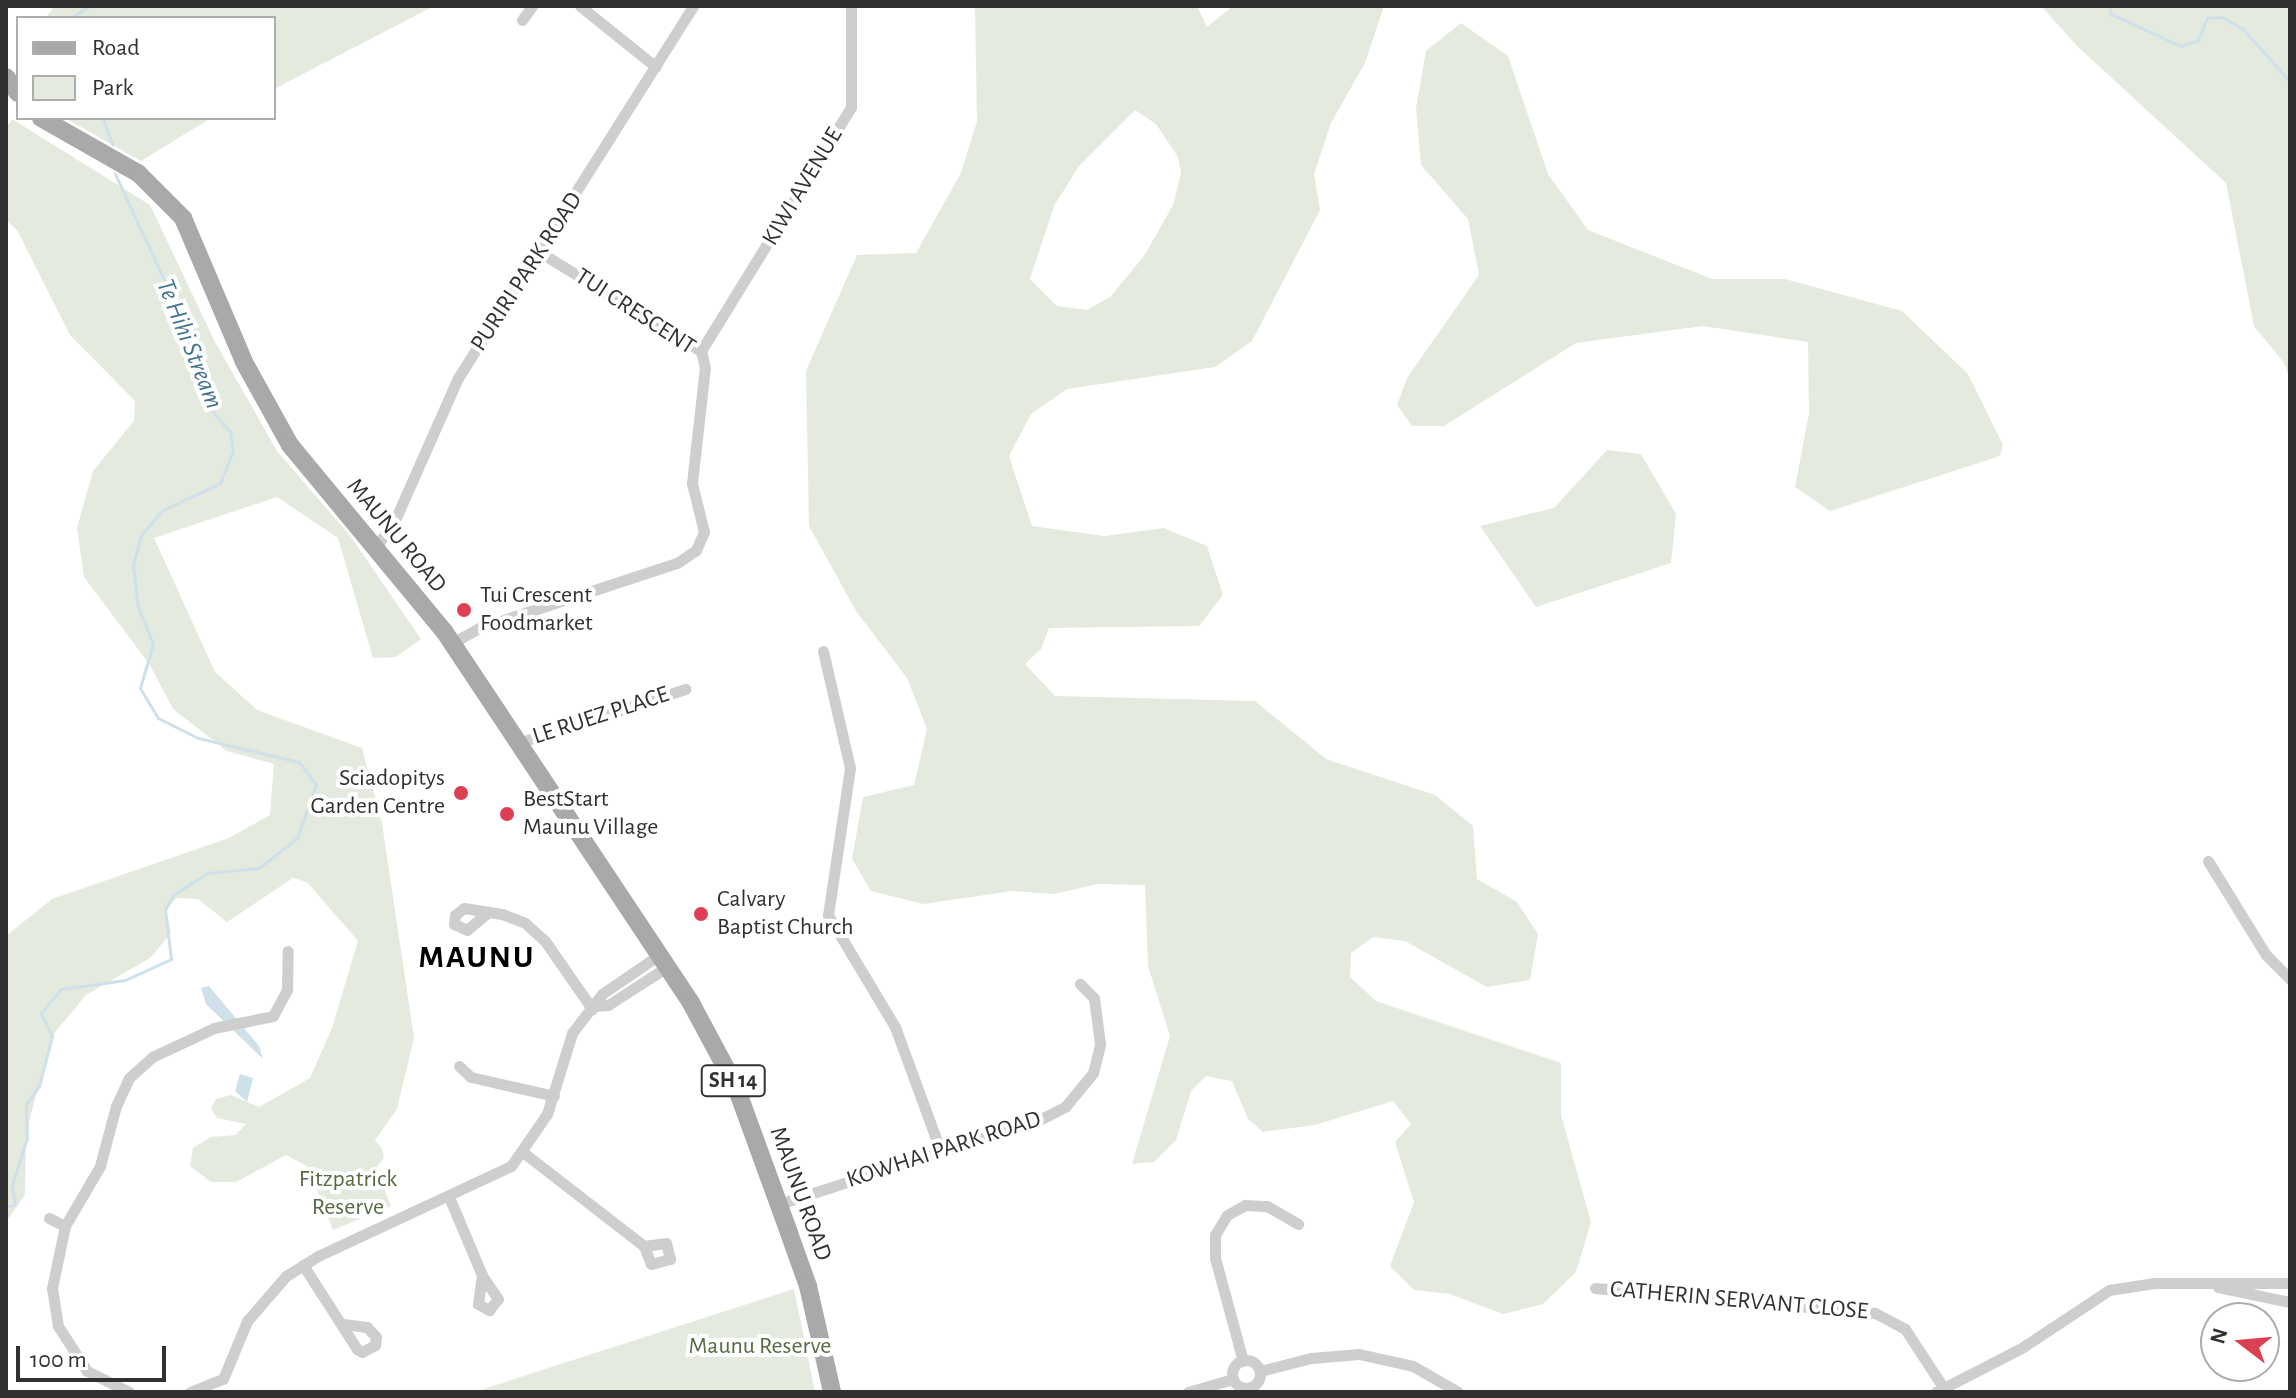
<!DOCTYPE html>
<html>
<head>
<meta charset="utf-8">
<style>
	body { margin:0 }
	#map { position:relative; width:2296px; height:1398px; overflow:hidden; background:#fff; font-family:"Alegreya Sans",sans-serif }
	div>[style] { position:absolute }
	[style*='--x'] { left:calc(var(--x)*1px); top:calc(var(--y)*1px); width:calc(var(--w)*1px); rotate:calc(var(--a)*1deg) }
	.green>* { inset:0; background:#e5eade }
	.water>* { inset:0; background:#cee1eb }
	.stream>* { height:3px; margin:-1.5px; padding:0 1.5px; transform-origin:1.5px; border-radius:1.5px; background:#cee1eb }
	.street>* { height:11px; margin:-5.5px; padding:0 5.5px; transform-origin:5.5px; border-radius:5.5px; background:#cecece }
	.street>.ring { margin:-5.5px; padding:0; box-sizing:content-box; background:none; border:11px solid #cecece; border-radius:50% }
	.primary>* { height:18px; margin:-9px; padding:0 9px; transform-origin:9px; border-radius:9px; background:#a9a9a9 }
	.dots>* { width:22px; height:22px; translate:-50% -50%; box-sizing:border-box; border:4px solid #fff; border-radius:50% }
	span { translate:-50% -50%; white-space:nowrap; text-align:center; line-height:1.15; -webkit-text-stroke:8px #fff; paint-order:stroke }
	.shield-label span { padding:2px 6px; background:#fff; border:2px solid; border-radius:6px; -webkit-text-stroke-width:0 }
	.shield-label { font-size:22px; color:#313131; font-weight:700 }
	.street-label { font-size:24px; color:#313131 }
	.poi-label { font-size:24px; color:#313131 }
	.left { translate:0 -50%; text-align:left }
	.right { translate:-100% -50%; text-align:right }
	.park-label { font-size:24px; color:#566b41 }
	.water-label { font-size:26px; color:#437590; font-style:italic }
	.district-label { font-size:32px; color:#000; font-weight:700; letter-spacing:2px }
	.frame { position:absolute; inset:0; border:8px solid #313131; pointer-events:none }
	.legend { position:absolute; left:16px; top:16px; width:260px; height:104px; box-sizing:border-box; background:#fff; border:2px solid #adadad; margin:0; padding:10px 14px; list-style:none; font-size:24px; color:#313131 }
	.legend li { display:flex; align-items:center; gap:16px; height:40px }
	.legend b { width:40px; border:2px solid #adadad }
	.north { position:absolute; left:2200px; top:1302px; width:80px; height:80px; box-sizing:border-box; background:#fff; border:2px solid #adadad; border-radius:50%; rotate:286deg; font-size:22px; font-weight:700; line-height:32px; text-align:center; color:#313131 }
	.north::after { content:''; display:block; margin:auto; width:28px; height:36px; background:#dc4052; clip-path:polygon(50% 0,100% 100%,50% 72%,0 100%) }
	.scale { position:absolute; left:16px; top:1346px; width:150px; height:36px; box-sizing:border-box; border:4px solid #313131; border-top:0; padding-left:10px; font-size:24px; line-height:28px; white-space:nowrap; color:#313131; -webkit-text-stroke:6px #fff; paint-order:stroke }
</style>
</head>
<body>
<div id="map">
	<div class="green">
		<div style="clip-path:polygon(55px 6px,434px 6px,274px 89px,274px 18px,45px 18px)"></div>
		<div style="clip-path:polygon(evenodd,975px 6px,1197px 6px,1207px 27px,1233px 6px,1384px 6px,1365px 63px,1331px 123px,1314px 174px,1320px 210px,1252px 341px,1215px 367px,1067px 389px,1031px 414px,1009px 456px,1032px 526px,1104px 536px,1164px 528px,1207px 546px,1223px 595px,1199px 626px,1049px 628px,1041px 649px,1025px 664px,1055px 696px,1255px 701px,1326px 759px,1435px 795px,1473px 826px,1477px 879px,1517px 902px,1538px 934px,1530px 980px,1487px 987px,1405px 941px,1373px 937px,1351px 953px,1350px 977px,1376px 1001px,1561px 1063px,1561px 1115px,1591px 1222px,1576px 1272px,1543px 1304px,1503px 1314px,1450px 1294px,1414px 1290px,1390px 1266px,1414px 1202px,1395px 1142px,1411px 1124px,1393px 1101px,1315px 1125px,1263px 1132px,1248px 1119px,1232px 1081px,1206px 1076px,1191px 1091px,1176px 1140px,1154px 1162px,1132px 1164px,1170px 1036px,1148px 966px,1145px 885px,1098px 884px,1054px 894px,1013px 891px,923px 904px,871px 891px,852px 859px,863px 797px,914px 785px,927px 729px,907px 678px,856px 611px,809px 526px,806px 371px,857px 255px,916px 253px,961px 173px,977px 121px,975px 6px,1135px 110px,1156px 124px,1178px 157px,1181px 173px,1173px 205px,1144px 256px,1110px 297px,1087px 310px,1057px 306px,1030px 279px,1054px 206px,1079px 166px,1135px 110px)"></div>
		<div style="clip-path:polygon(2041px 6px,2290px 6px,2290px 379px,2284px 363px,2254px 326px,2226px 183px,2078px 47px)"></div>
		<div style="clip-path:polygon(1461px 23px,1508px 56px,1548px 174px,1588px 230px,1712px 279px,1785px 279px,1902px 311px,1968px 374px,2003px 445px,2000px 456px,1830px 511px,1795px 487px,1809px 413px,1808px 342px,1703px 326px,1576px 343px,1444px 426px,1412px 426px,1397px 405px,1407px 378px,1479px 275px,1468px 219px,1421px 165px,1416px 108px,1426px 51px)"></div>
		<div style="clip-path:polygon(65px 118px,211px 118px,141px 161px)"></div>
		<div style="clip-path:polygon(12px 119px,150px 205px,215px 342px,277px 451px,351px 537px,421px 639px,396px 657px,373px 658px,338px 538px,277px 497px,154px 538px,215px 672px,257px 710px,362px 748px,382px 823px,414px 1038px,397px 1109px,375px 1140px,382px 1149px,384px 1158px,376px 1168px,391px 1206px,333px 1230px,308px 1167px,286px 1155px,236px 1182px,211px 1182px,190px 1166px,193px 1148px,211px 1137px,236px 1135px,246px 1124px,217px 1118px,211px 1108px,216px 1099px,231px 1095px,259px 1107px,310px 1078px,332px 1028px,358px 941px,307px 882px,293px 878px,227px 922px,198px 899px,177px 898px,166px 909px,171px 933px,150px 958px,86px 995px,52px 1036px,26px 1133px,25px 1195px,6px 1222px,6px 936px,52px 899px,229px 838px,270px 815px,274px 764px,227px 751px,173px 709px,150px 665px,84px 577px,77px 528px,93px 471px,134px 421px,135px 401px,70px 335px,17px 230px,6px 220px,6px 128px)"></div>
		<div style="clip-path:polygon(1607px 450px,1641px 454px,1676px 514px,1671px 563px,1536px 607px,1480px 526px,1554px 508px)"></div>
		<div style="clip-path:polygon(794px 1289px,815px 1392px,474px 1392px,738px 1307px)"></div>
	</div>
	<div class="water">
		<div style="clip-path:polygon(209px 986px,259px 1046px,263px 1059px,206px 1004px,201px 988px)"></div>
		<div style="clip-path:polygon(240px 1074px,253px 1078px,247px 1102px,235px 1091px)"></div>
	</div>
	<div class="stream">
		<div style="--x:2109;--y:6;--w:8;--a:76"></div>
		<div style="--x:2111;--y:14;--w:77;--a:24.6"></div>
		<div style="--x:2181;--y:46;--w:18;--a:-19"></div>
		<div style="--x:2198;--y:40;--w:24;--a:-68"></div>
		<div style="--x:2207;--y:18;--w:15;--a:-4"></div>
		<div style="--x:2222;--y:17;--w:24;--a:30"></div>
		<div style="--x:2243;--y:29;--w:71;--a:48.4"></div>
		<div style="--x:71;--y:18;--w:22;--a:-34"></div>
		<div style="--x:103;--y:118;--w:28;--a:71"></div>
		<div style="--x:6;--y:1206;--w:9;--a:-6"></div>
		<div style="--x:15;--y:1205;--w:20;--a:-99"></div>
		<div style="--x:12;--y:1185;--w:49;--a:-72.3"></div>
		<div style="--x:27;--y:1138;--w:34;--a:-92"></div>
		<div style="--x:26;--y:1104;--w:22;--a:-54"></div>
		<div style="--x:39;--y:1086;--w:52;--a:-75.4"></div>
		<div style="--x:52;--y:1036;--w:25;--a:-116"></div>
		<div style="--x:41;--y:1013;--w:31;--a:-50"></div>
		<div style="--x:61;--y:989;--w:65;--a:-8"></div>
		<div style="--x:125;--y:980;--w:51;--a:-24.5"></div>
		<div style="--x:171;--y:959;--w:49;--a:-97"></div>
		<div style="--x:165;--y:910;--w:17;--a:-62"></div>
		<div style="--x:173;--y:895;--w:40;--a:-32.9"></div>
		<div style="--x:207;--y:873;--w:52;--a:-5.5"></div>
		<div style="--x:259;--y:868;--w:48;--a:-38.3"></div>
		<div style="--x:297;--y:838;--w:56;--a:-70.3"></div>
		<div style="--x:316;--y:785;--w:29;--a:-126"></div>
		<div style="--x:299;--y:762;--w:104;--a:-166.6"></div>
		<div style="--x:198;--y:738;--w:45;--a:-153.4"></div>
		<div style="--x:158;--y:718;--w:35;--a:-121"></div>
		<div style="--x:140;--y:688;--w:46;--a:-73.5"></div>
		<div style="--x:153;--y:644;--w:40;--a:-112"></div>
		<div style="--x:138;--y:607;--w:42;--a:-96.8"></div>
		<div style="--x:133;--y:565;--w:31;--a:-75"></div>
		<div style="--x:141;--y:535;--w:33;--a:-49"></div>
		<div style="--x:163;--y:510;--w:63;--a:-25.3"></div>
		<div style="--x:220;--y:483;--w:35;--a:-68"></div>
		<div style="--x:233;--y:451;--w:19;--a:-99"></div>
		<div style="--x:230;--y:432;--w:31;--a:-130"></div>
		<div style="--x:210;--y:408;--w:105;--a:-108.3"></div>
		<div style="--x:177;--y:308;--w:148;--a:-114.8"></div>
	</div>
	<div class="street">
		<div style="--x:580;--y:6;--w:97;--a:38.8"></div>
		<div style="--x:522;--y:20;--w:17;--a:-54"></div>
		<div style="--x:701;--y:351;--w:286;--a:-58.4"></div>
		<div style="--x:851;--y:107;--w:101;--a:-90"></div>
		<div style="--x:376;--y:547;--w:33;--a:-55"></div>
		<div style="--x:395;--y:520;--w:155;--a:-66.1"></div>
		<div style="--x:458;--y:378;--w:440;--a:-57.7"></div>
		<div style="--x:452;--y:643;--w:31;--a:-29"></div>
		<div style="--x:479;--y:628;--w:208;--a:-18.2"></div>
		<div style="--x:677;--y:563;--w:23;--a:-34"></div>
		<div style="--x:696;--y:550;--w:20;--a:-66"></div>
		<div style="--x:704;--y:532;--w:50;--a:-103.8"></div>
		<div style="--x:692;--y:483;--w:116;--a:-83.6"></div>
		<div style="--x:705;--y:368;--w:17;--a:-103"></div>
		<div style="--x:701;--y:351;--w:188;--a:-148.5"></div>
		<div style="--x:823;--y:651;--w:120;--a:77"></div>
		<div style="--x:850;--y:768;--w:149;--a:98.5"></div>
		<div style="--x:828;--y:915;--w:131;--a:59.1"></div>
		<div style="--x:895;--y:1027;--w:133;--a:69.8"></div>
		<div style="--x:518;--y:743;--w:176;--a:-17.9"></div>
		<div style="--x:2208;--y:861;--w:110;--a:58.3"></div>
		<div style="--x:2266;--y:955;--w:34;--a:45"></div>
		<div style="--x:487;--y:913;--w:26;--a:140"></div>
		<div style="--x:467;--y:930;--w:14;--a:-155"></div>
		<div style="--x:454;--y:924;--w:9;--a:-84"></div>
		<div style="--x:455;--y:915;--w:11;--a:-38"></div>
		<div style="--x:464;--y:908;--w:38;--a:9"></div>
		<div style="--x:502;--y:914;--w:25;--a:21"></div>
		<div style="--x:525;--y:923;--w:27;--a:42"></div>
		<div style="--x:545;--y:941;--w:83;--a:55.3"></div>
		<div style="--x:595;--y:1006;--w:13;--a:-4"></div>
		<div style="--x:608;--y:1005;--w:70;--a:-32.8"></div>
		<div style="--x:459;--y:1066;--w:16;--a:43"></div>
		<div style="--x:471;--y:1077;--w:85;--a:12.9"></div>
		<div style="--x:524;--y:1153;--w:152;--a:37.8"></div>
		<div style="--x:644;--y:1246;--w:19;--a:69"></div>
		<div style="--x:651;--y:1264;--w:20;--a:-15"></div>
		<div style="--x:670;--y:1259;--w:16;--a:-104"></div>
		<div style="--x:666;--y:1243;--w:22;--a:172"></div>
		<div style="--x:449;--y:1197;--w:85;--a:67.1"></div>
		<div style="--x:482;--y:1275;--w:29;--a:98"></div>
		<div style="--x:478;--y:1304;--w:13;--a:29"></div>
		<div style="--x:489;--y:1310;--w:14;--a:-51"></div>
		<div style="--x:498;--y:1299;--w:29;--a:-124"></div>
		<div style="--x:779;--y:1204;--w:273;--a:-17.9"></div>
		<div style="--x:1039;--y:1120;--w:29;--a:-27"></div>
		<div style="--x:1065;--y:1107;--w:44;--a:-50.5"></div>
		<div style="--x:1093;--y:1073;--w:30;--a:-76"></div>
		<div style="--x:1100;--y:1044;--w:46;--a:-97.4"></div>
		<div style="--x:1094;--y:998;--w:20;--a:-135"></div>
		<div style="--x:49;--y:1218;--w:18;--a:27"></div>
		<div style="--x:303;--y:1265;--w:100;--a:57.3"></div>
		<div style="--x:357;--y:1349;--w:6;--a:31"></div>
		<div style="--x:362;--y:1352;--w:15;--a:-28"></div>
		<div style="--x:375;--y:1345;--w:8;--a:-83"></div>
		<div style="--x:376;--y:1337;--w:13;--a:-132"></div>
		<div style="--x:367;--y:1327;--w:24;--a:-173"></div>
		<div style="--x:2218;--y:1287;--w:74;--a:11.8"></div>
		<div style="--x:1595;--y:1288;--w:281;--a:5.1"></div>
		<div style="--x:1875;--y:1313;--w:34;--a:28"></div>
		<div style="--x:1905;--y:1329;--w:69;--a:56.8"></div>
		<div class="ring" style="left:1232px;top:1360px;width:17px;height:17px"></div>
		<div style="--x:1243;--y:1361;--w:107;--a:-105.2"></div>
		<div style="--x:1215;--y:1258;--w:23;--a:-90"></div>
		<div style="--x:1215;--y:1235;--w:23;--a:-59"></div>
		<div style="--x:1227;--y:1215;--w:21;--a:-29"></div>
		<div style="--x:1245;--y:1205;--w:22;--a:3"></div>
		<div style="--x:1267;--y:1206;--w:36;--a:30"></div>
		<div style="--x:1260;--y:1371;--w:53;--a:-14.3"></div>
		<div style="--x:1311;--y:1358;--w:48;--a:-4.8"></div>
		<div style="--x:1359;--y:1354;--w:55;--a:12.5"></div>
		<div style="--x:1413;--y:1366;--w:52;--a:30"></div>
		<div style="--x:129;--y:1392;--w:47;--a:-153.4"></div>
		<div style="--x:87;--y:1371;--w:54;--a:-122.8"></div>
		<div style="--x:58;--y:1326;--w:38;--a:-99"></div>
		<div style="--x:52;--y:1288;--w:63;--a:-78.2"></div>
		<div style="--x:65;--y:1226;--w:69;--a:-59.7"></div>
		<div style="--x:100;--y:1166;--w:62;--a:-75.1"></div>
		<div style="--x:116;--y:1106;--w:31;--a:-65"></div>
		<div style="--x:129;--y:1078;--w:31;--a:-42"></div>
		<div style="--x:152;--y:1057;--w:68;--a:-25.1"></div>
		<div style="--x:214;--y:1028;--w:60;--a:-11.5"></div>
		<div style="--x:273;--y:1016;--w:30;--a:-62"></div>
		<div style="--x:287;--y:990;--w:39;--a:-89"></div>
		<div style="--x:190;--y:1392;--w:35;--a:-22"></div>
		<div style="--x:223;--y:1379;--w:63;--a:-67.5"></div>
		<div style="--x:247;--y:1321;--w:60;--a:-49.1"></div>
		<div style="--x:286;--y:1276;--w:38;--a:-32"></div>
		<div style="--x:318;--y:1256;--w:213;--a:-25"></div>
		<div style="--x:511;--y:1166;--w:63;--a:-55.3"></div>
		<div style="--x:547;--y:1114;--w:85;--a:-72.8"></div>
		<div style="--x:572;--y:1033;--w:49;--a:-52.4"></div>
		<div style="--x:602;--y:994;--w:69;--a:-34.4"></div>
		<div style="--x:1188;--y:1392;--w:47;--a:-16.1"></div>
		<div style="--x:1936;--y:1392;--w:98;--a:-27.3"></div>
		<div style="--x:2023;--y:1347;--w:103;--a:-33.5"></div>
		<div style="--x:2109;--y:1290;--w:46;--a:-8.8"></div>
		<div style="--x:2154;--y:1283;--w:136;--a:0"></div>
	</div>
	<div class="primary">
		<div style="--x:6;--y:77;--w:20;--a:53"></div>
		<div style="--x:41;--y:118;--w:112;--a:29.6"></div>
		<div style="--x:138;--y:173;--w:64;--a:45"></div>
		<div style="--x:183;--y:218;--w:156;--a:67"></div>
		<div style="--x:244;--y:362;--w:95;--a:61"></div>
		<div style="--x:290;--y:445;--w:241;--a:50.4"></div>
		<div style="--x:444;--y:631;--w:447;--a:56.4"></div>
		<div style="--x:691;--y:1003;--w:95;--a:61.8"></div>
		<div style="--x:736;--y:1087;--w:155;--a:70"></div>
		<div style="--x:789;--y:1233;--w:56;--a:70.3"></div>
		<div style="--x:808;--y:1286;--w:109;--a:77.2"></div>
	</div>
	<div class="dots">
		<div style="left:464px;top:610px;background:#dc4052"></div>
		<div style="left:461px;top:793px;background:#dc4052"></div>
		<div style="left:507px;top:814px;background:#dc4052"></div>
		<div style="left:701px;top:914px;background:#dc4052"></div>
	</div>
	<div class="shield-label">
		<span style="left:733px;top:1081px">SH 14</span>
	</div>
	<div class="street-label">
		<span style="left:803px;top:187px;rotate:-59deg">KIWI AVENUE</span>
		<span style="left:527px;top:272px;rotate:-57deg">PURIRI PARK ROAD</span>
		<span style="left:635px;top:312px;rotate:33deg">TUI CRESCENT</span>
		<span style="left:396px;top:536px;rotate:50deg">MAUNU ROAD</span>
		<span style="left:601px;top:716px;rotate:-18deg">LE RUEZ PLACE</span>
		<span style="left:944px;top:1150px;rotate:-18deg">KOWHAI PARK ROAD</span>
		<span style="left:800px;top:1194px;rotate:70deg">MAUNU ROAD</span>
		<span style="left:1739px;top:1301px;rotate:5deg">CATHERIN SERVANT CLOSE</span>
	</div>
	<div class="poi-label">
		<span class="left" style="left:480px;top:610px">Tui Crescent<br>Foodmarket</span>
		<span class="right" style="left:445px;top:793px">Sciadopitys<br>Garden Centre</span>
		<span class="left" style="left:523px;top:814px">BestStart<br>Maunu Village</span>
		<span class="left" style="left:717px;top:914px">Calvary<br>Baptist Church</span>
	</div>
	<div class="park-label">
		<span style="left:348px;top:1194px">Fitzpatrick<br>Reserve</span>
		<span style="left:760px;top:1347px">Maunu Reserve</span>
	</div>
	<div class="water-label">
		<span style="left:189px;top:344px;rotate:68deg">Te Hihi Stream</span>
	</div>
	<div class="district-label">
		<span style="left:477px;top:957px">MAUNU</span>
	</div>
	<div class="frame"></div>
	<ul class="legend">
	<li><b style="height:10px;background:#a9a9a9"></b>Road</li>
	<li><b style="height:22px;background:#e5eade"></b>Park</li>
	</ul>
	<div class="north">N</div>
	<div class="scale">100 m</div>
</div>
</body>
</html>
